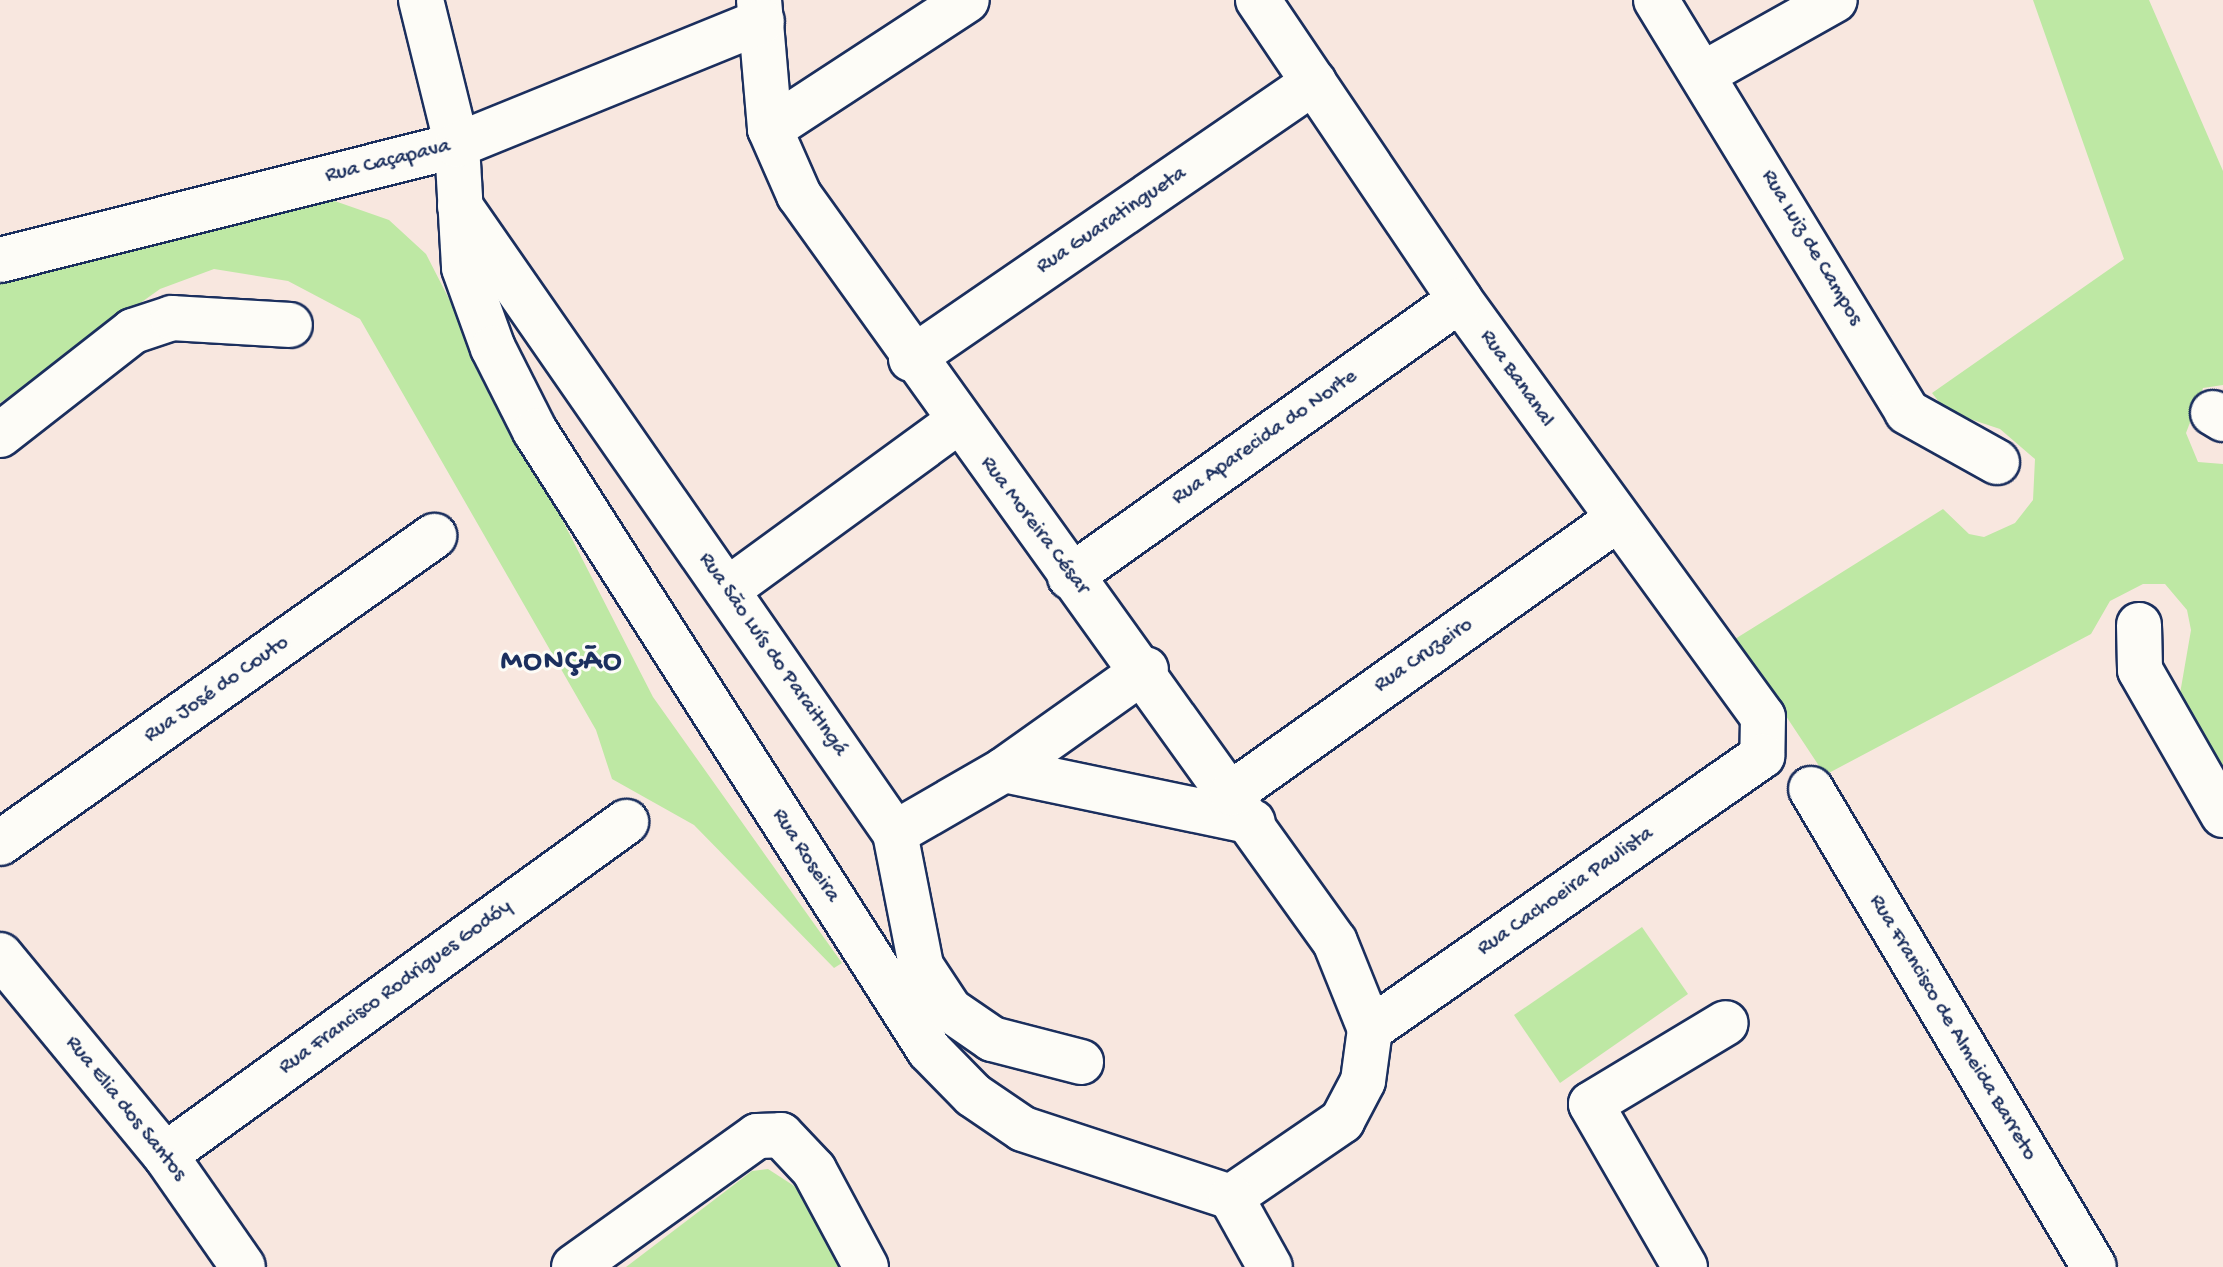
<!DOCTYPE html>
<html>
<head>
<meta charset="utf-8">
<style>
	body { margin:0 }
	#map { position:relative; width:2223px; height:1267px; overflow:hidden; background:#f8e7df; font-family:"Gochi Hand",sans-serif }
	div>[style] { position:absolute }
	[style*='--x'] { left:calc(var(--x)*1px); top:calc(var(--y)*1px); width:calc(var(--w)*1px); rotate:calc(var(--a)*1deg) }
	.green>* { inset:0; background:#bee8a4 }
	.roads { filter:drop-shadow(2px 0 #1b2f5e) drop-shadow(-2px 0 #1b2f5e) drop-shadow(0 2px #1b2f5e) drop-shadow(0 -2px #1b2f5e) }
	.minor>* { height:44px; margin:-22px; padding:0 22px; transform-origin:22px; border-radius:22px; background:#fdfcf7 }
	span { translate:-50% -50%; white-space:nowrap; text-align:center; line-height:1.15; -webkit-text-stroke:6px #fdfcf7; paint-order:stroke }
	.street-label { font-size:22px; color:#1b2f5e }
	.district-label { font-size:30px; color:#1b2f5e; font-weight:700; letter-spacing:2px }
</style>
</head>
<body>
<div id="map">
	<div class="green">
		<div style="clip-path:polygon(2033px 0,2149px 0,2223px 171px,2223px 385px,2203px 388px,2186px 433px,2198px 462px,2223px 464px,2223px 792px,2177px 711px,2191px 630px,2187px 610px,2165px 584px,2143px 584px,2110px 601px,2091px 634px,1825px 775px,1735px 639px,1943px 509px,1969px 534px,1984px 537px,2015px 523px,2033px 500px,2035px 459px,2000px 429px,1946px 411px,1932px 393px,2124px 259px)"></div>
		<div style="clip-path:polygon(329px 199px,389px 220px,426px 254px,653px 697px,842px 963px,834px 968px,694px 825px,612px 779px,596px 730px,360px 319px,288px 281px,214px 269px,160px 289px,0 403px,0 271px)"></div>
		<div style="clip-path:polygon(1642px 927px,1688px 994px,1560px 1083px,1514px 1015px)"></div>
		<div style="clip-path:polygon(768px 1169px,802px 1191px,841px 1267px,626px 1267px,752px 1171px)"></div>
	</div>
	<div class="roads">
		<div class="minor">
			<div style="--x:421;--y:0;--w:149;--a:76.1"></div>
			<div style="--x:457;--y:145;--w:123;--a:86.7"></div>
			<div style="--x:464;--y:268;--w:85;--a:70.1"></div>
			<div style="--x:493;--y:348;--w:93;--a:63.2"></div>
			<div style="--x:535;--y:431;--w:734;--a:57.52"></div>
			<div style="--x:929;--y:1050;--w:63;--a:45.6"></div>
			<div style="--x:973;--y:1095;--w:60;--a:34.2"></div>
			<div style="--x:1023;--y:1129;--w:219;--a:18.1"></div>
			<div style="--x:759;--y:0;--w:129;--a:85.1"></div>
			<div style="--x:770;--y:129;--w:72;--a:66.3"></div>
			<div style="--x:799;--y:195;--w:919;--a:54.34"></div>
			<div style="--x:1335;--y:942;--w:94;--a:68.1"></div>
			<div style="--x:1258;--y:0;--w:362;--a:56"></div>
			<div style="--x:1460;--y:300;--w:515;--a:54"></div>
			<div style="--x:1763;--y:717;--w:39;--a:91"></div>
			<div style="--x:1762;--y:756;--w:478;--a:145.1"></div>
			<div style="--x:1656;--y:0;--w:482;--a:58.6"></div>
			<div style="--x:1907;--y:412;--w:103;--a:29.1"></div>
			<div style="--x:1703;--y:74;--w:151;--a:-29.3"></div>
			<div style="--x:770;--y:129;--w:235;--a:-33.2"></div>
			<div style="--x:460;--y:206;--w:763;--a:55.25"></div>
			<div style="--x:895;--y:833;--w:136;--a:78.9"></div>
			<div style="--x:921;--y:966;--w:53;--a:56.6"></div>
			<div style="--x:950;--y:1010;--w:51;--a:34.6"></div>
			<div style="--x:992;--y:1039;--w:92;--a:14.5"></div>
			<div style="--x:0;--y:260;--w:471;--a:-14.1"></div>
			<div style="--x:457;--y:145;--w:329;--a:-22.1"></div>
			<div style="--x:911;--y:359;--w:489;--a:-34.5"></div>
			<div style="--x:2213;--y:413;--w:12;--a:31"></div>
			<div style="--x:0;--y:435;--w:169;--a:-38"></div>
			<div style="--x:133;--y:331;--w:41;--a:-18.4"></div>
			<div style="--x:172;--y:318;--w:118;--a:3.4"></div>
			<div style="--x:1070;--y:577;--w:478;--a:-35.4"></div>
			<div style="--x:727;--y:590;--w:283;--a:-36.1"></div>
			<div style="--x:2139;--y:625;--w:45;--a:88.7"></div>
			<div style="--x:2140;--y:670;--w:167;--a:60.2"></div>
			<div style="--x:1004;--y:770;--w:254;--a:11.8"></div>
			<div style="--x:1811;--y:789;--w:555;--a:59.37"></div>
			<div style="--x:1232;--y:793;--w:471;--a:-35.4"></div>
			<div style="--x:895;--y:833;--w:126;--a:-30"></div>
			<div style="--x:1004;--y:770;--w:174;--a:-35.4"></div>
			<div style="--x:0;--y:843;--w:532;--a:-35.27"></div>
			<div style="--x:0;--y:955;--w:259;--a:50.5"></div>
			<div style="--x:165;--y:1155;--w:136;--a:55.1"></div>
			<div style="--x:165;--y:1155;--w:569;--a:-35.84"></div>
			<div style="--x:1231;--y:1197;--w:135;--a:-34.4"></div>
			<div style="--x:1342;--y:1121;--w:45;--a:-62.3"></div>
			<div style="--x:1363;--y:1081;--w:52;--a:-82.3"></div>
			<div style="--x:1231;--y:1197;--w:80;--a:60.9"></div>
			<div style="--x:574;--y:1267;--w:225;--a:-35.6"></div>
			<div style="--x:757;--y:1136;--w:24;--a:-2"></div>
			<div style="--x:781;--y:1135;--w:48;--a:46.7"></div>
			<div style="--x:814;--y:1170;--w:110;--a:61.8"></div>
			<div style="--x:1685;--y:1267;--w:188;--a:-120"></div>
			<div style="--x:1591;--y:1104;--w:157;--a:-31"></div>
		</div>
	</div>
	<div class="street-label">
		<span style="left:388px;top:162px;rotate:-14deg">Rua Caçapava</span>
		<span style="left:1112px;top:221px;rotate:-34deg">Rua Guaratingueta</span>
		<span style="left:1811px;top:248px;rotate:59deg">Rua Luiz de Campos</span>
		<span style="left:1516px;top:379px;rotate:55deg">Rua Bananal</span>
		<span style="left:1265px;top:438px;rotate:-35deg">Rua Aparecida do Norte</span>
		<span style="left:1034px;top:526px;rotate:53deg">Rua Moreira César</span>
		<span style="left:772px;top:655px;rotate:55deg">Rua São Luís do ParaitIngá</span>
		<span style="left:1424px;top:656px;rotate:-35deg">Rua Cruzeiro</span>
		<span style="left:217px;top:690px;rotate:-35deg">Rua José do Couto</span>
		<span style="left:805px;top:856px;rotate:57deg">Rua Roseira</span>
		<span style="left:1566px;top:892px;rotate:-35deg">Rua Cachoeira Paulista</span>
		<span style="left:396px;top:988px;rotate:-36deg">Rua Francisco Rodrigues Godóy</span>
		<span style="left:1952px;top:1028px;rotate:59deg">Rua Francisco de Almeida Barreto</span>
		<span style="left:125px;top:1109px;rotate:51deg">Rua Elia dos Santos</span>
	</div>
	<div class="district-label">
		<span style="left:562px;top:663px">MONÇÃO</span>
	</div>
</div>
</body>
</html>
